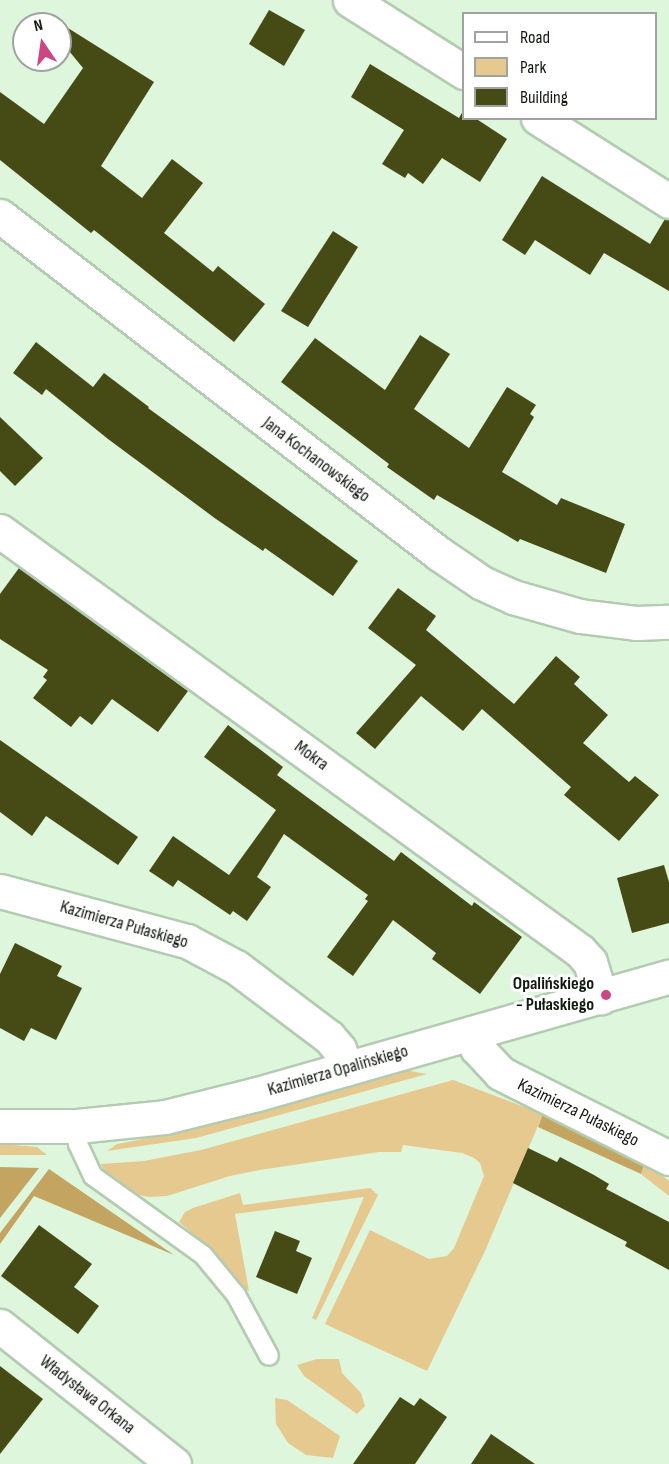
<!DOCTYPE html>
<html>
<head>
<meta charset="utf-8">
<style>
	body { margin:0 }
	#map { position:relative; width:669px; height:1464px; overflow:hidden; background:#def6dc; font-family:"Sofia Sans Condensed",sans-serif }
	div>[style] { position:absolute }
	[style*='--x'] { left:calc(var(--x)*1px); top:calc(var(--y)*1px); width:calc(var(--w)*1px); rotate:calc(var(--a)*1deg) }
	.green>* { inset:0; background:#e6c98f }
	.forest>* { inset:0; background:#c4a461 }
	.building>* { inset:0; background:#464b15 }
	.roads { filter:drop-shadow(2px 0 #b3cbb1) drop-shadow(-2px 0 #b3cbb1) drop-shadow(0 2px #b3cbb1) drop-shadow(0 -2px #b3cbb1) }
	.lane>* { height:18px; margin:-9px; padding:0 9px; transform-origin:9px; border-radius:9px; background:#fff }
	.street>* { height:33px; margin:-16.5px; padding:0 16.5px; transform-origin:16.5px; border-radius:16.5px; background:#fff }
	.secondary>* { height:33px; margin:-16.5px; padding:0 16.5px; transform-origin:16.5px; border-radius:16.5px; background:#fff }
	.dots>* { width:16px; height:16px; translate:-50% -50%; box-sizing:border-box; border:3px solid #fff; border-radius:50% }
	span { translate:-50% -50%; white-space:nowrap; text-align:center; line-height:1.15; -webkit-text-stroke:6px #fff; paint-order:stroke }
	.street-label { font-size:18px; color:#121a11 }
	.poi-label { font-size:18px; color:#121a11; font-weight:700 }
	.right { translate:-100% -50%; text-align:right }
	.legend { position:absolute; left:462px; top:12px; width:195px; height:108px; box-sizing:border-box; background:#fff; border:2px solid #a0a3a0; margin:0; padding:8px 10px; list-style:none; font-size:18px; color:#121a11 }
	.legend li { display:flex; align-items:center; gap:12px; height:30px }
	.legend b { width:30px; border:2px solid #a0a3a0 }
	.north { position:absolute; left:12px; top:12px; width:60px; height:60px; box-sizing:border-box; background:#fff; border:2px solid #a0a3a0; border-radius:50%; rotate:347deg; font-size:16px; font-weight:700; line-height:24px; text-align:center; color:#121a11 }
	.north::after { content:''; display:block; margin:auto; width:21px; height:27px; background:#cd4582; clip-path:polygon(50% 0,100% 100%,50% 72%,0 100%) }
</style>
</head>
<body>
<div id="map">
	<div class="green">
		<div style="clip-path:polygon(405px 1070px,427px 1074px,196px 1138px,107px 1151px,117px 1144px,203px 1127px)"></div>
		<div style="clip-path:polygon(453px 1080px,543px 1114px,485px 1251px,427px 1371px,325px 1324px,370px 1230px,429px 1259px,447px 1256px,454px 1248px,484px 1176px,480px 1163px,474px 1158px,462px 1153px,403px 1145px,401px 1152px,379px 1152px,260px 1170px,230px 1176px,167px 1196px,149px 1197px,139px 1195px,104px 1171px,101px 1164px,144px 1161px,201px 1150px)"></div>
		<div style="clip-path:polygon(0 1144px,37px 1147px,47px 1155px,0 1155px)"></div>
		<div style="clip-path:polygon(645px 1162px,669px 1181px,669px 1196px,641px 1174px)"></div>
		<div style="clip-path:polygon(370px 1188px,378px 1195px,316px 1320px,312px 1318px,364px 1197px,235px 1214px,249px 1291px,241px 1287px,209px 1247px,179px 1222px,185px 1212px,193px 1208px,240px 1193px,243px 1205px)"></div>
		<div style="clip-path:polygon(317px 1359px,339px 1359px,342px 1373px,361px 1393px,365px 1406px,357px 1414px,304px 1376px,297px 1365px)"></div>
		<div style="clip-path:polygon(275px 1398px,287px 1400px,340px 1436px,333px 1458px,306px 1455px,288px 1443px,276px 1424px)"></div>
	</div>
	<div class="forest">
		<div style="clip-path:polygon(543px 1114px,645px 1162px,641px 1174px,538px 1127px)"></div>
		<div style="clip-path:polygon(0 1167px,39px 1168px,0 1218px)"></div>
		<div style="clip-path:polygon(49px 1169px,174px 1255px,34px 1196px,0 1244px,0 1233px)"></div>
	</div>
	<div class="building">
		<div style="clip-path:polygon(269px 10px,305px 30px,284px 66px,249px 44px)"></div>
		<div style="clip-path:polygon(44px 13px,154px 82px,101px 166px,142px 198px,172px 159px,203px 183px,164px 233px,213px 272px,218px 266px,265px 304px,234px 342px,94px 230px,91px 233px,0 160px,0 92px,44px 124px,83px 68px,60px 40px,60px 24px,47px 24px,41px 17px)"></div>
		<div style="clip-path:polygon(370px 64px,459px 118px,463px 111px,464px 118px,475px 118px,507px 139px,480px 182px,442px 158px,423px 184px,408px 173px,405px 178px,382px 164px,404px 130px,351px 97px)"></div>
		<div style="clip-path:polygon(542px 176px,650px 244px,665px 219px,669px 220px,669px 291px,604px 253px,590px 275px,535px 240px,525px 255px,502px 240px)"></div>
		<div style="clip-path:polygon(333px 231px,358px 247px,308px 327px,281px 311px)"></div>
		<div style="clip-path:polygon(420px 335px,450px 354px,414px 409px,469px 448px,507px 387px,536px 405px,530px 414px,534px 417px,502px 472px,557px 505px,561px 498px,625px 524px,606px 573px,520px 539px,518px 542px,437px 495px,434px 500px,387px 467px,389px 464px,281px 382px,315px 338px,385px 390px)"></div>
		<div style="clip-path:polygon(36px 342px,93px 387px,104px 373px,149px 407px,148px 408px,358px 561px,333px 596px,265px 548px,263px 551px,216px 519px,108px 439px,46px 389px,42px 395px,13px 373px)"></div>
		<div style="clip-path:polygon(0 417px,43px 458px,15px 486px,0 471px)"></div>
		<div style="clip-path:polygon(19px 568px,188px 691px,158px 732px,112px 699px,92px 725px,80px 716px,71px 727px,33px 698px,47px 680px,43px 677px,48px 670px,0 639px,0 594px)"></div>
		<div style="clip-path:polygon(398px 588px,436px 616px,426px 630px,514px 704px,556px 656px,580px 677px,574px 684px,608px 715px,583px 743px,629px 782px,635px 776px,659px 795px,619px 841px,564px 795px,571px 787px,482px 709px,463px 731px,421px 696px,375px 749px,356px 733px,416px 665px,368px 628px)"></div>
		<div style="clip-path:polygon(228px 725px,283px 767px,277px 775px,394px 861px,401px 852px,472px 906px,474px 902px,522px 937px,480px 994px,432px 959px,436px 953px,393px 920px,353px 976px,327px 957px,368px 901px,365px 899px,368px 895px,284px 834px,257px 877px,271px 887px,247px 921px,233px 911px,230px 915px,178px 880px,173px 887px,149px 871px,173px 836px,229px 875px,276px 810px,204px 757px)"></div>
		<div style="clip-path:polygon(0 740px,138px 837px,118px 865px,46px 816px,32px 836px,0 812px)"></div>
		<div style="clip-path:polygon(664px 865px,669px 882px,669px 923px,632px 933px,617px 878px)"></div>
		<div style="clip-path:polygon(15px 943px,62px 966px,57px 976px,82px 988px,56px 1040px,31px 1028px,24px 1041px,0 1028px,0 974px)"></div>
		<div style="clip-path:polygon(528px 1148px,557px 1162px,560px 1157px,594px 1175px,609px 1184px,606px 1189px,669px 1222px,669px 1270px,625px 1246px,627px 1242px,513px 1183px)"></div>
		<div style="clip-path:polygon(39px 1225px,92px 1264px,74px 1287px,99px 1306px,78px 1334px,1px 1276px)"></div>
		<div style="clip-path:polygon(275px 1231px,300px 1241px,296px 1251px,312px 1258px,297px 1294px,256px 1277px)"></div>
		<div style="clip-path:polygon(0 1366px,43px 1399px,0 1454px)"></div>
		<div style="clip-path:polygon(400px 1397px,414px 1406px,420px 1398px,447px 1417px,415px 1464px,353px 1464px)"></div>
		<div style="clip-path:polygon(491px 1434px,535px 1464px,471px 1464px)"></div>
	</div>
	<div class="roads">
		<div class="lane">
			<div style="--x:77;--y:1126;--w:18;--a:87"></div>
			<div style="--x:78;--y:1144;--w:35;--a:65"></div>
			<div style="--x:93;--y:1176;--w:135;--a:35.7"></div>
			<div style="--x:203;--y:1255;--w:52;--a:50.5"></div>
			<div style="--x:236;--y:1295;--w:69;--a:61.6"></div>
		</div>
		<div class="street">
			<div style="--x:350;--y:0;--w:135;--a:32.3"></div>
			<div style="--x:538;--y:118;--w:155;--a:32.4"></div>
			<div style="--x:0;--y:216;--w:553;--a:37.57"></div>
			<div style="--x:438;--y:553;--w:53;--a:34.3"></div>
			<div style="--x:482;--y:583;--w:34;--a:24"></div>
			<div style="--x:513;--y:597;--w:70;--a:15.8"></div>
			<div style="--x:580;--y:616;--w:56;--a:7.1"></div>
			<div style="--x:636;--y:623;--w:33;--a:-2"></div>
			<div style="--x:0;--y:531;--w:716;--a:35.91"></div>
			<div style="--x:580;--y:951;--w:15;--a:48"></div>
			<div style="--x:590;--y:962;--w:37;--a:73"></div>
			<div style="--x:0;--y:891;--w:194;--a:15"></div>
			<div style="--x:187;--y:941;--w:55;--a:28"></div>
			<div style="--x:236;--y:967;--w:116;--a:37"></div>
			<div style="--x:329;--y:1037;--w:16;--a:50"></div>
			<div style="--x:339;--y:1049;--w:21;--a:71"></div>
			<div style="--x:472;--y:1033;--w:16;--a:72"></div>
			<div style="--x:477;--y:1048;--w:34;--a:47"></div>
			<div style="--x:500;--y:1073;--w:189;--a:26.7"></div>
			<div style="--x:0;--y:1326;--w:222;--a:38.4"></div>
		</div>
		<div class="secondary">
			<div style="--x:0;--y:1126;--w:77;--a:0"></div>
			<div style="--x:77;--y:1126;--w:88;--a:-5.8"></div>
			<div style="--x:165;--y:1117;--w:95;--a:-14"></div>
			<div style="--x:257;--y:1094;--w:428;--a:-15.9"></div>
		</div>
	</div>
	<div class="dots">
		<div style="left:606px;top:995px;background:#cd4582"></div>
	</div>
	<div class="street-label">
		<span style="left:316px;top:460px;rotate:37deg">Jana Kochanowskiego</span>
		<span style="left:311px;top:756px;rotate:36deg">Mokra</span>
		<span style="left:124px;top:925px;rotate:16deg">Kazimierza Pułaskiego</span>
		<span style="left:338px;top:1071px;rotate:-16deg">Kazimierza Opalińskiego</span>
		<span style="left:578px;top:1113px;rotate:26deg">Kazimierza Pułaskiego</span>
		<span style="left:87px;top:1395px;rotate:38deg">Władysława Orkana</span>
	</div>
	<div class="poi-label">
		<span class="right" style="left:594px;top:995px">Opalińskiego<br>- Pułaskiego</span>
	</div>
	<ul class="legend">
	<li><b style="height:8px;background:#fff"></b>Road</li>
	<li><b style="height:16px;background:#e6c98f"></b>Park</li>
	<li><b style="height:16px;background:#464b15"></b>Building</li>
	</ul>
	<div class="north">N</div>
</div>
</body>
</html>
